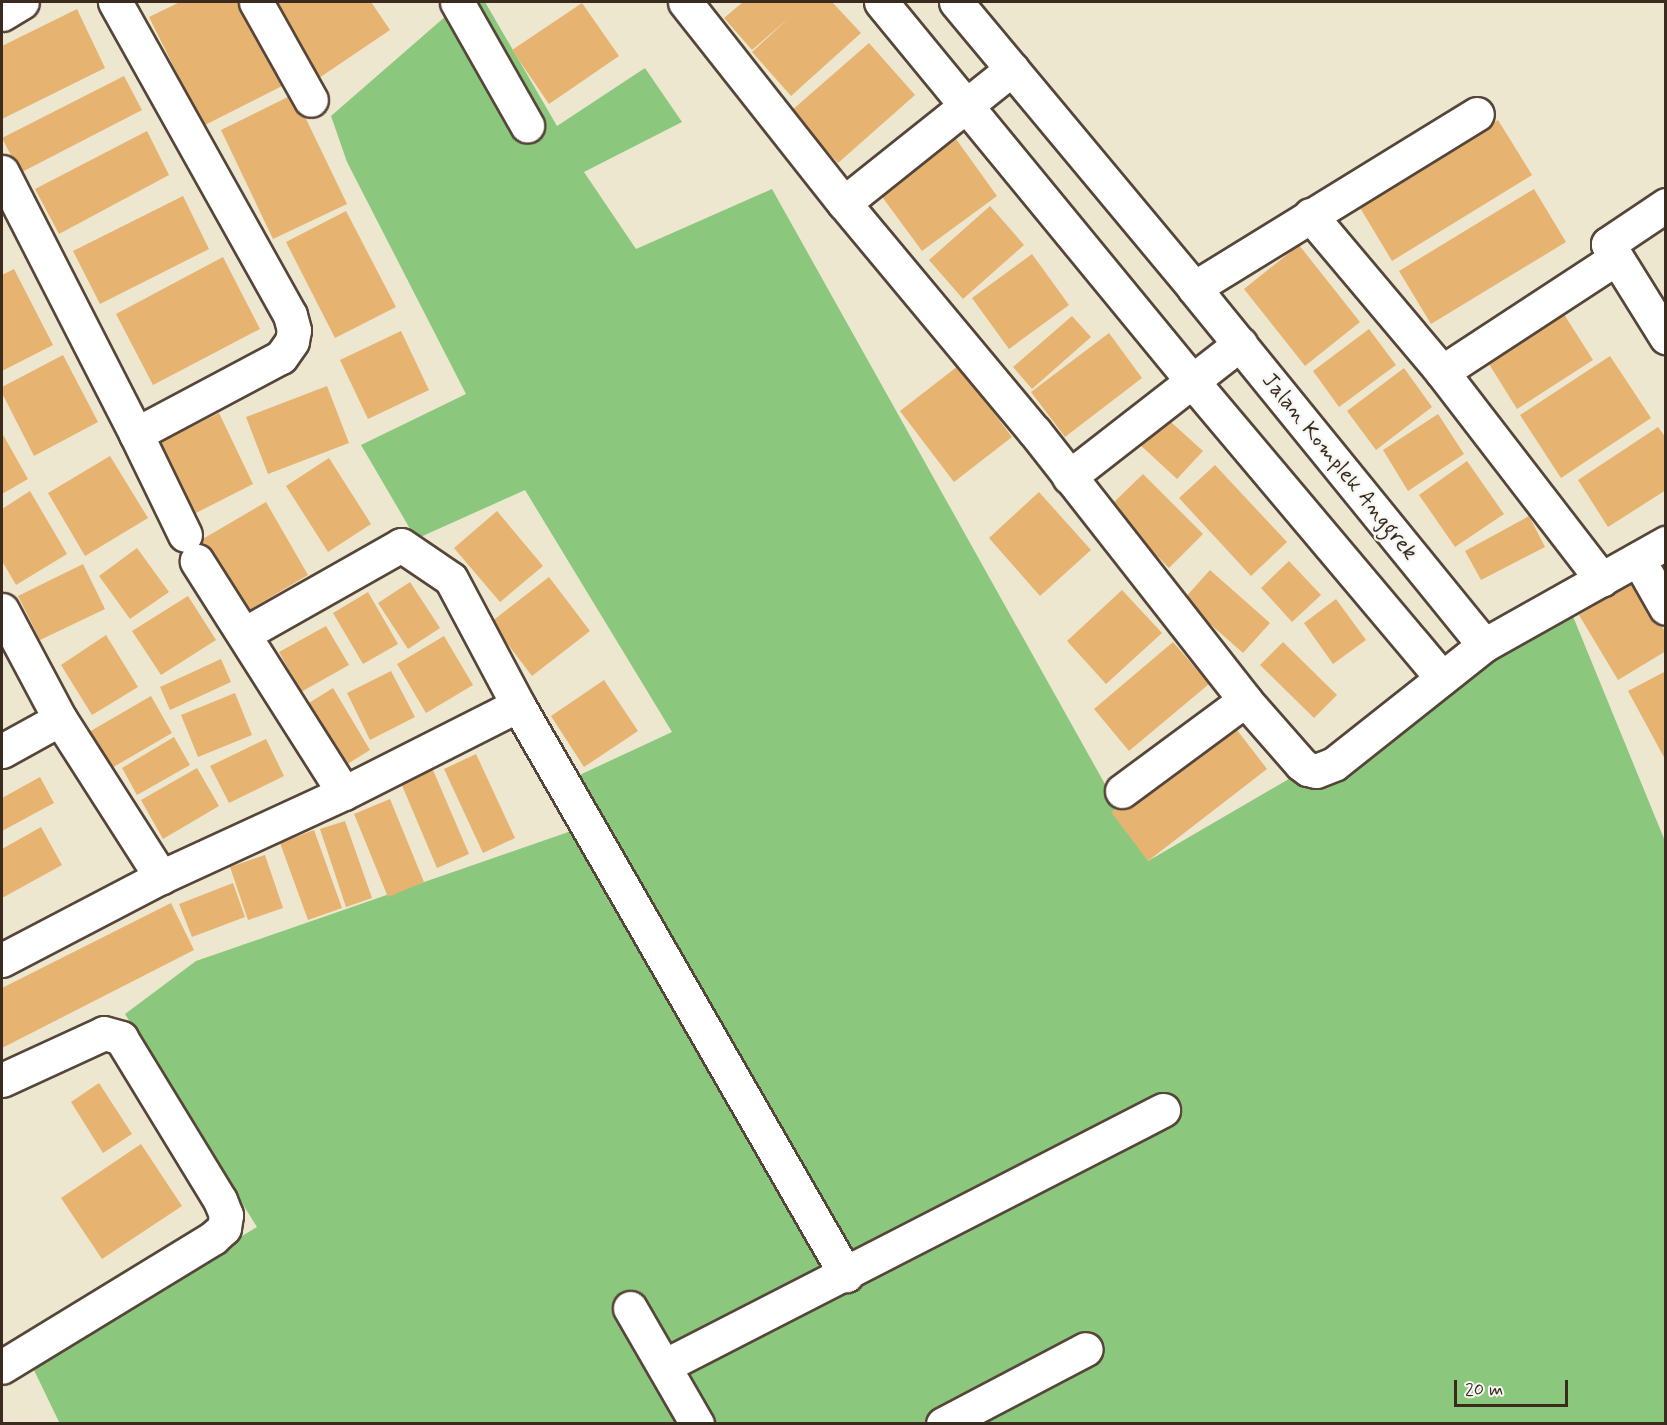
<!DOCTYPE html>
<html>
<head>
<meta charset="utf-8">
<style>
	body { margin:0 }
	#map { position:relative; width:1667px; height:1425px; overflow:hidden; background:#eee7cf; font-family:Mynerve,sans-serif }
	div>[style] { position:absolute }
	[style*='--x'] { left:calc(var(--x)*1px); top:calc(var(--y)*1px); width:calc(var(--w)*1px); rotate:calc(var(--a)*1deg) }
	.green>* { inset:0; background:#8bc87d }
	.building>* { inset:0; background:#e6b371 }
	.roads { filter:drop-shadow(2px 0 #564639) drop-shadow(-2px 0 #564639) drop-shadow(0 2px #564639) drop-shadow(0 -2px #564639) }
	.minor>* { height:33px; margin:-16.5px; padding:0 16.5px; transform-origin:16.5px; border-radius:16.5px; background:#fff }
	span { translate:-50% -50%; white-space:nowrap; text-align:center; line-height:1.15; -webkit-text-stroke:4.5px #f6f6f2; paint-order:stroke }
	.street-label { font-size:22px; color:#3b2a1e }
	.frame { position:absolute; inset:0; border:3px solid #3b2a1e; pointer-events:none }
	.scale { position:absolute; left:1454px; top:1380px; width:114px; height:27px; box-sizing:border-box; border:3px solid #3b2a1e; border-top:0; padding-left:8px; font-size:18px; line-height:21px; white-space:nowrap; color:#3b2a1e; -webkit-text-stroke:4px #f6f6f2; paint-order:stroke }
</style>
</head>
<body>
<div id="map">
	<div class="green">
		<div style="clip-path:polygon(462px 2px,485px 2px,557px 126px,645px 68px,682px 122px,584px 172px,636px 249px,772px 189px,1148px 861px,1572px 614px,1665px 841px,1665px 1423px,60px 1424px,31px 1364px,257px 1227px,125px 1014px,196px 961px,577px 829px,558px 785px,672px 732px,525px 490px,416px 539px,361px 445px,466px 394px,347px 162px,331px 116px)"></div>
	</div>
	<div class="building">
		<div style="clip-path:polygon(180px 2px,243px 2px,284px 85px,203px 126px,149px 17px)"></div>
		<div style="clip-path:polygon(269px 2px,371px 2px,390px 30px,319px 78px)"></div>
		<div style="clip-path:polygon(743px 2px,832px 2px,861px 33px,791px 96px,752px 52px,790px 17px,752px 50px,724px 18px)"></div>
		<div style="clip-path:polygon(582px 3px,619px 56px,549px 104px,512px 50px)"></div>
		<div style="clip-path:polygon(77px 9px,105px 68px,2px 119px,2px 46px)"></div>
		<div style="clip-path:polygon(869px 43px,915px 95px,838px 163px,791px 111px)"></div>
		<div style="clip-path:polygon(124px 76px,142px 110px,20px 173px,2px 138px)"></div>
		<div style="clip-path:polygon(294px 94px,347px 204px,273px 239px,221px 130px)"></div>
		<div style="clip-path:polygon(1498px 120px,1532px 175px,1392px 261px,1359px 206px)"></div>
		<div style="clip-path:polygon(147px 131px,169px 175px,59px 234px,35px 189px)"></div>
		<div style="clip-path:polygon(956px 139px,997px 196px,922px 251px,880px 194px)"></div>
		<div style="clip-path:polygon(1534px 189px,1566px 242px,1431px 324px,1399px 271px)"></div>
		<div style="clip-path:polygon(183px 196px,209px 249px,100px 304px,73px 251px)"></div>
		<div style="clip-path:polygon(990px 206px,1024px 245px,963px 299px,929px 260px)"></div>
		<div style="clip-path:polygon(346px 211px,396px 307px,335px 338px,286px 242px)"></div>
		<div style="clip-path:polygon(1299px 245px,1360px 322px,1305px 366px,1244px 289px)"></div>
		<div style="clip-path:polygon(1032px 254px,1069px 305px,1009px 349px,972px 298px)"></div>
		<div style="clip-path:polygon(223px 257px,260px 329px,153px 385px,116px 314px)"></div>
		<div style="clip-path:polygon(14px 269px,53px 345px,2px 371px,2px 275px)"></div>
		<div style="clip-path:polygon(1560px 308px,1593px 360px,1517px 409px,1484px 356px)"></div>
		<div style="clip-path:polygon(1072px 316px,1091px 337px,1032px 389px,1013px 367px)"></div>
		<div style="clip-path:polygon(1369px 329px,1396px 365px,1339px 407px,1313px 371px)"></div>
		<div style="clip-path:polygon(401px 331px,429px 390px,368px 419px,340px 360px)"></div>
		<div style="clip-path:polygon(1109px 333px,1142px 378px,1065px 437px,1031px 392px)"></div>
		<div style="clip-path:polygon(63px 355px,98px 422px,34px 456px,2px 393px,2px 387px)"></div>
		<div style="clip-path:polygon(1610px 356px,1651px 418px,1561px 478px,1520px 415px)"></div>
		<div style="clip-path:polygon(958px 366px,1012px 437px,954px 482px,900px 411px)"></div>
		<div style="clip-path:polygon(1404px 368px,1432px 407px,1376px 450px,1347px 411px)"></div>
		<div style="clip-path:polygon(327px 386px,349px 443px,268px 474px,246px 417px)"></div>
		<div style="clip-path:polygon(219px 413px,253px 484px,192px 515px,157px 444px)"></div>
		<div style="clip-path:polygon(1162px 414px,1203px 451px,1177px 479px,1137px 442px)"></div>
		<div style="clip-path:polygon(1438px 414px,1464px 454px,1408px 491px,1383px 450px)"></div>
		<div style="clip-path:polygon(1658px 427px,1666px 438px,1666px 490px,1608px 527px,1578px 480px)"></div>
		<div style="clip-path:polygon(2px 433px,28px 479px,2px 494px)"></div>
		<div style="clip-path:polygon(110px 456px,148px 518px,85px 556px,48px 493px)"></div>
		<div style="clip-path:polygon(329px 458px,371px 524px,328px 552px,286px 486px)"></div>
		<div style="clip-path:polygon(1467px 461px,1504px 514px,1455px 547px,1419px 495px)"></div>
		<div style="clip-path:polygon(1215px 465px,1287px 542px,1251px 576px,1179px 498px)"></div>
		<div style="clip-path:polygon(1143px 474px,1203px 534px,1169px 568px,1109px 507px)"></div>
		<div style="clip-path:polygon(30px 491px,67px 554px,16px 585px,2px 561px,2px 509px)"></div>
		<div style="clip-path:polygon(1039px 492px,1091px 550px,1040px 596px,989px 538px)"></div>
		<div style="clip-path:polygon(266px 502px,308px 575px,244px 613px,201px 540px)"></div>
		<div style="clip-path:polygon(497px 511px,543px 566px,500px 602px,454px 548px)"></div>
		<div style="clip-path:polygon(1529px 516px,1545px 547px,1481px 580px,1465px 551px)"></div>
		<div style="clip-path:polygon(137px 548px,169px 592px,130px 619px,99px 576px)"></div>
		<div style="clip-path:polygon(1289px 561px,1321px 595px,1292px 622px,1261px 588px)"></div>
		<div style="clip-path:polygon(83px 564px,105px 609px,40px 640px,18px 596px)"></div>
		<div style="clip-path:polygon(1210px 570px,1270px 623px,1243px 653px,1183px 600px)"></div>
		<div style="clip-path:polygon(549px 577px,590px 631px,532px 676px,491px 622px)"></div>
		<div style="clip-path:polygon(1634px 581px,1666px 633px,1666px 651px,1618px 680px,1579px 615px)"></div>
		<div style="clip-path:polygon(410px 582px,440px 628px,408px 649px,378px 603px)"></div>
		<div style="clip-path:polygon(1122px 590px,1162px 633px,1106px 684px,1067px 641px)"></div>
		<div style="clip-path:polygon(368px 592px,398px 644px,363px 664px,333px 613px)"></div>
		<div style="clip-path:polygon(188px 596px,216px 640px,161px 675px,132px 631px)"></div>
		<div style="clip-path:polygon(1336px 599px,1366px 640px,1333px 664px,1304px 623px)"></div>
		<div style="clip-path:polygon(326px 626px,349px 665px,301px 692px,279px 652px)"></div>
		<div style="clip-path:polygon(106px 635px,138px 687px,92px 715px,61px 665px)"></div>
		<div style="clip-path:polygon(444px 636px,473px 685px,426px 713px,397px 664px)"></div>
		<div style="clip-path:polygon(1173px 642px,1209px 684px,1129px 751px,1094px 709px)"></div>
		<div style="clip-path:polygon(1283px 642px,1337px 695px,1314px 718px,1260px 665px)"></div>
		<div style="clip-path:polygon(221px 659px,231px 682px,170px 710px,160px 687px)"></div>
		<div style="clip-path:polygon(391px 671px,415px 717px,370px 740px,347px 693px)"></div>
		<div style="clip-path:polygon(1666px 671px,1666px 761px,1628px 691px)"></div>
		<div style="clip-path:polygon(604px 680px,638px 731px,584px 767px,551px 716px)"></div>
		<div style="clip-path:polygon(333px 688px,370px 750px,341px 768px,304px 706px)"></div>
		<div style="clip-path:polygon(235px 693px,252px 735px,198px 757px,181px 715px)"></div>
		<div style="clip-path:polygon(151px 696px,172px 733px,110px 769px,89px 732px)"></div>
		<div style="clip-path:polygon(1230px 721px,1267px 769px,1148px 861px,1111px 812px)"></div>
		<div style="clip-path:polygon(174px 737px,190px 765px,137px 795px,122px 768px)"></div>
		<div style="clip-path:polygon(266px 739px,284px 776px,229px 803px,210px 766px)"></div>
		<div style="clip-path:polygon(476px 754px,515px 838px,483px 853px,444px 769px)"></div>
		<div style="clip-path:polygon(197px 768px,219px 806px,163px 839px,141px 800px)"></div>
		<div style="clip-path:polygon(433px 770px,469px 854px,437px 868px,401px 783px)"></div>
		<div style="clip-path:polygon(40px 777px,54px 803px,2px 831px,2px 798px)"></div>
		<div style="clip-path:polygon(390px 799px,424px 882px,388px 897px,354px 814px)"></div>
		<div style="clip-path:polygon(345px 821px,372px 898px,346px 907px,320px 829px)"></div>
		<div style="clip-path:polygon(41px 827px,62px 865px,2px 898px,2px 849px)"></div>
		<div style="clip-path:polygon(314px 830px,342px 908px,308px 920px,280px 843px)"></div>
		<div style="clip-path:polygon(265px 855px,283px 908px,248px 920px,230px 867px)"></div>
		<div style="clip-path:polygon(233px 883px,245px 917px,192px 937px,179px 904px)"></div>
		<div style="clip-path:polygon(171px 903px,194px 950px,2px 1048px,2px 988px)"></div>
		<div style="clip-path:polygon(99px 1083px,132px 1134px,103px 1153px,71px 1102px)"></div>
		<div style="clip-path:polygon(141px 1144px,182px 1206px,102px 1259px,61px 1198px)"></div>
	</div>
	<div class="roads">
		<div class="minor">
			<div style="--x:256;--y:2;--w:112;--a:60.7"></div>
			<div style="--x:457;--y:2;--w:142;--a:60.4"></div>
			<div style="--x:685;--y:2;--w:256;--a:51.7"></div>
			<div style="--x:844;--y:203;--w:298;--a:50.2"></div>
			<div style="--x:1035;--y:432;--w:340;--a:51.9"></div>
			<div style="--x:1245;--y:700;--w:85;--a:48.8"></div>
			<div style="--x:1301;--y:764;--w:9;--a:36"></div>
			<div style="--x:1308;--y:769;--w:8;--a:14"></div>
			<div style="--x:1316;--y:771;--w:19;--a:-21"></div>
			<div style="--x:1334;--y:764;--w:191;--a:-38.4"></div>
			<div style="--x:1484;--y:645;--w:209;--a:-29.3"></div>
			<div style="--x:881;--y:2;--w:490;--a:50.6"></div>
			<div style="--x:1192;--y:381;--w:388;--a:49.9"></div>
			<div style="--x:956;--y:2;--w:372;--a:50.2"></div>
			<div style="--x:1194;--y:288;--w:460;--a:50.9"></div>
			<div style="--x:2;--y:14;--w:23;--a:-31"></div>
			<div style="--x:2;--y:172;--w:294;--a:62.9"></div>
			<div style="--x:136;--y:434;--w:164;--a:-28"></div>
			<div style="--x:281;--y:357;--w:19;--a:-55"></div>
			<div style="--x:292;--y:341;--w:11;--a:-80"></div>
			<div style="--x:294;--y:330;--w:16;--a:-105"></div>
			<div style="--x:290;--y:315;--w:359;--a:-119.2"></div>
			<div style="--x:844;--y:203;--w:215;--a:-38.6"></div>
			<div style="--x:1666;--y:205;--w:70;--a:146.1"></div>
			<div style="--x:1608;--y:244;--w:110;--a:58.1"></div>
			<div style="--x:1310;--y:215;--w:205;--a:49.9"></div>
			<div style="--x:1442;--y:372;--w:262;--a:52.4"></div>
			<div style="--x:1194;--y:288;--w:332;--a:-31.6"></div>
			<div style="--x:1442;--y:372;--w:208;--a:-33.2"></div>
			<div style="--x:136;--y:434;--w:112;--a:64.1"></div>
			<div style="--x:1069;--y:477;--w:217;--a:-37.9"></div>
			<div style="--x:1638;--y:559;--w:56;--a:60.3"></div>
			<div style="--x:2;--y:610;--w:123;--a:62"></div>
			<div style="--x:60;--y:719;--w:188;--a:57.4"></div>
			<div style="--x:244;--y:634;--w:180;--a:-29.5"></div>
			<div style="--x:401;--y:545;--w:60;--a:34.2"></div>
			<div style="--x:451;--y:579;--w:143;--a:62"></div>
			<div style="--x:518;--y:705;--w:195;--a:153.2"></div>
			<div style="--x:518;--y:705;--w:658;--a:60.08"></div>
			<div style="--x:2;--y:751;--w:66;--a:-28.9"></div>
			<div style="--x:1122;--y:791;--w:153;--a:-36.5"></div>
			<div style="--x:2;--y:960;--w:179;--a:-27.6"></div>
			<div style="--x:161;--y:877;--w:201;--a:-24.7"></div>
			<div style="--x:344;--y:793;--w:275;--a:-122.4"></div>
			<div style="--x:2;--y:1080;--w:112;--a:-24.7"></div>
			<div style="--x:104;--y:1033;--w:18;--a:16"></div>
			<div style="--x:121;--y:1038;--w:190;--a:58.6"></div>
			<div style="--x:220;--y:1200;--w:16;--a:68"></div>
			<div style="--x:226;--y:1215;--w:13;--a:99"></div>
			<div style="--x:224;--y:1228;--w:15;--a:138"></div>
			<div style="--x:213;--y:1238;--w:247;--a:148.6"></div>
			<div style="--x:630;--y:1308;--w:134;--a:60"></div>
			<div style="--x:664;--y:1366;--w:561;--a:-27.16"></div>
			<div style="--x:943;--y:1424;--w:161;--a:-27.7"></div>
		</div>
	</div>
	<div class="street-label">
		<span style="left:1339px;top:467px;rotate:51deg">Jalan Komplek Anggrek</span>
	</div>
	<div class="frame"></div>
	<div class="scale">20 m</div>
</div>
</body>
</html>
